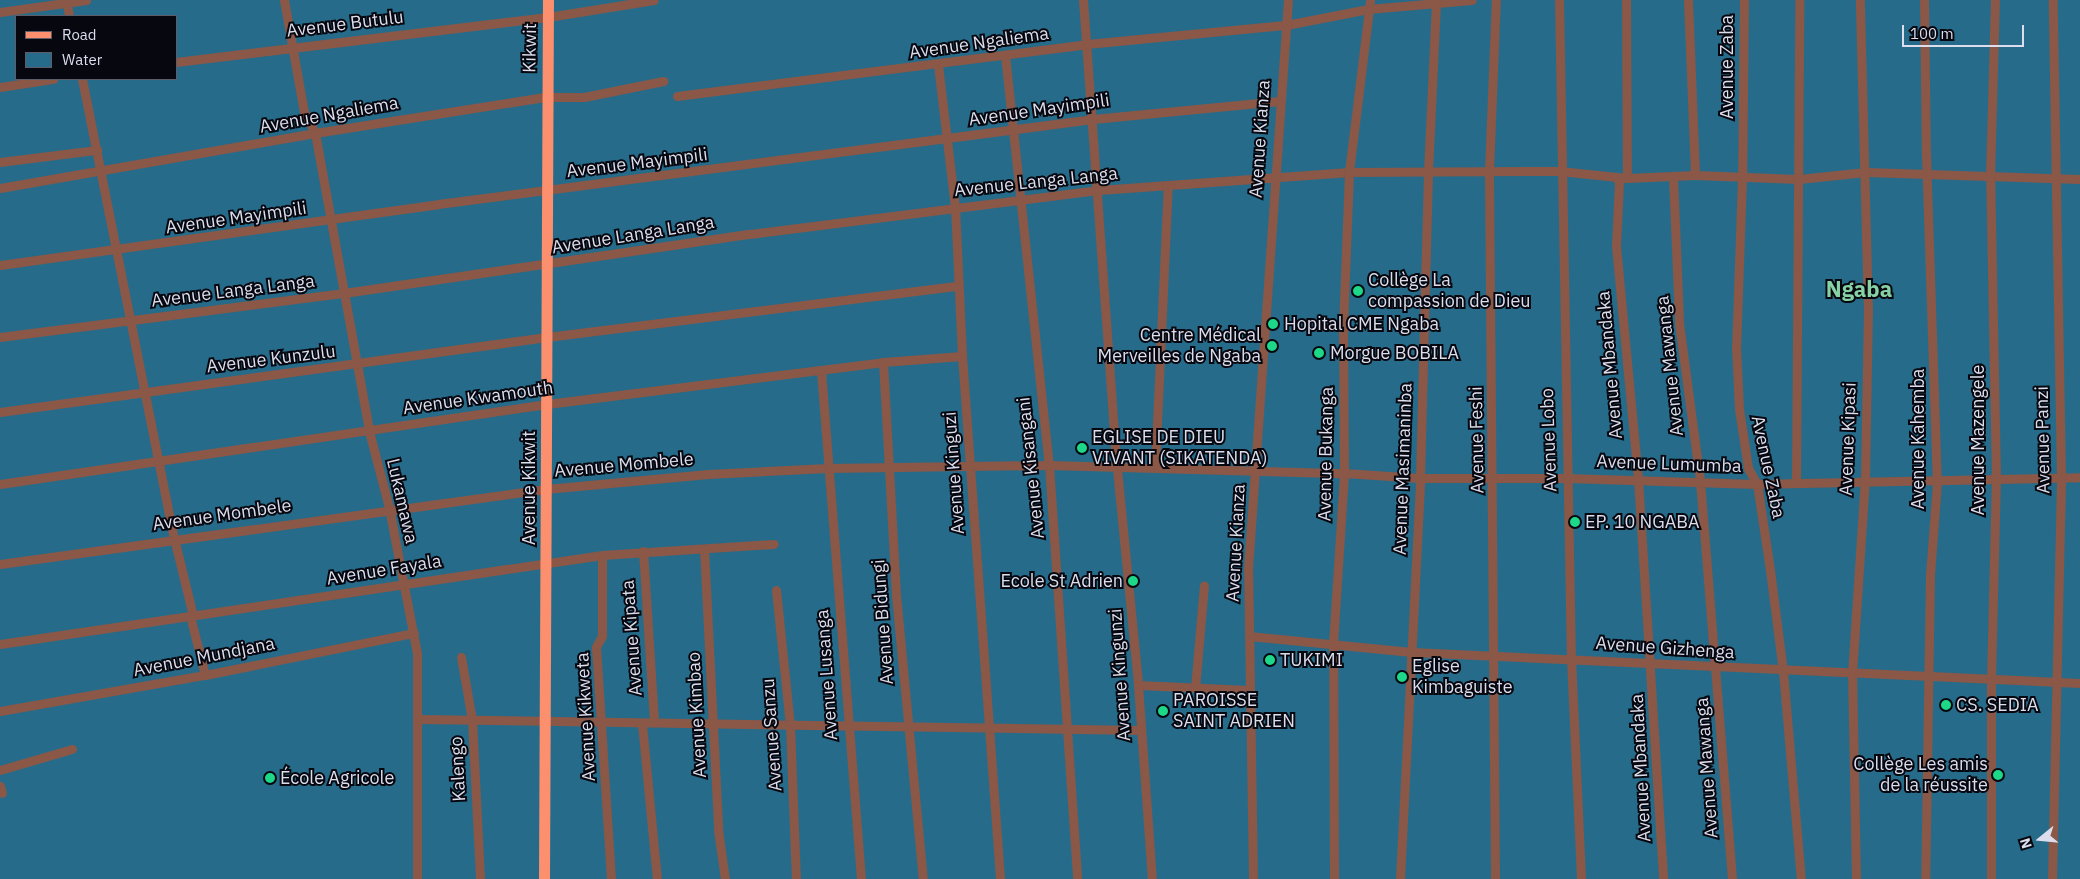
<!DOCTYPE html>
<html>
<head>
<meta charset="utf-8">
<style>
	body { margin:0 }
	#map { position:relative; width:2080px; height:879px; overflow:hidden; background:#191b2f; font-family:"IBM Plex Sans",sans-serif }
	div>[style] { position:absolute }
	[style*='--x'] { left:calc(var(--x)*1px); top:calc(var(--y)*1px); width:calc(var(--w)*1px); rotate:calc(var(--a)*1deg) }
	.water>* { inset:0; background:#266c8a }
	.minor>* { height:9px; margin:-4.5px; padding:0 4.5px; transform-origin:4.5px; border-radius:4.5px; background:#8b5747 }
	.major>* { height:11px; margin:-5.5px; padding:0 5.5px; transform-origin:5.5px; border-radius:5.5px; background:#fb8f6e }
	.dots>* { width:14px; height:14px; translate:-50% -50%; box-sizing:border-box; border:2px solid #06070f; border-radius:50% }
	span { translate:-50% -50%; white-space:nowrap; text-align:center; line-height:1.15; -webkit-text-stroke:4px #06070f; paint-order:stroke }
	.street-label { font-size:18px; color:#dcdeed }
	.poi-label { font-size:18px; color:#dcdeed }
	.left { translate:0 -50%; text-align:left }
	.right { translate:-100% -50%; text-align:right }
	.district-label { font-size:22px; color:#86d2a5; font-weight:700 }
	.legend { position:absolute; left:15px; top:15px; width:162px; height:65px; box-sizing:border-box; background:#06070f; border:1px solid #5c5d68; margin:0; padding:6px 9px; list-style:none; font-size:15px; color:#dcdeed }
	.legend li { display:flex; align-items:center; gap:10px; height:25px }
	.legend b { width:25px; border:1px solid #5c5d68 }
	.north { position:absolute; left:2015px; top:814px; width:50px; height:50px; -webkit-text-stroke:4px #06070f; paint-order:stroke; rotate:253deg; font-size:14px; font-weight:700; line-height:20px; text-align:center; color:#dcdeed }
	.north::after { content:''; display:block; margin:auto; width:18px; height:22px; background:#dcdeed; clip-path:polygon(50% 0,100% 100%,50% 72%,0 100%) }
	.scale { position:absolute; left:1902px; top:25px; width:122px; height:22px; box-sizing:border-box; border:2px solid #dcdeed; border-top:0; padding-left:6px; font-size:15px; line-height:18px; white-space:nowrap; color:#dcdeed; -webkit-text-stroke:4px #06070f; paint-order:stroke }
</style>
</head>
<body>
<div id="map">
	<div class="water">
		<div style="clip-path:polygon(evenodd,0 0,2080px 0,2080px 879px,0 879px,0 0,16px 16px,176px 16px,176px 79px,16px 79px,16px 16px)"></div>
	</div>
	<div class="minor">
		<div style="--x:66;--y:0;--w:16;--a:79"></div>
		<div style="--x:284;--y:0;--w:114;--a:79.9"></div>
		<div style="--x:304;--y:112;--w:24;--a:62"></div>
		<div style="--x:315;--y:133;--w:303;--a:79.7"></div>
		<div style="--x:369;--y:431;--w:80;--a:75.4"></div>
		<div style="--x:389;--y:508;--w:148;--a:79.1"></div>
		<div style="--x:417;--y:653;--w:226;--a:90"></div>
		<div style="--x:1083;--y:0;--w:470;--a:85.9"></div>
		<div style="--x:1117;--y:469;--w:217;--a:84.4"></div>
		<div style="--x:1138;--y:685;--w:195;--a:85.9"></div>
		<div style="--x:1559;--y:0;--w:658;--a:88.96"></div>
		<div style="--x:1571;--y:658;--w:221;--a:87.4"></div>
		<div style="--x:1626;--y:0;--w:178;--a:89.7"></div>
		<div style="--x:1688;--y:0;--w:175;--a:87.7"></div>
		<div style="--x:1744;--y:0;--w:178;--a:90.6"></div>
		<div style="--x:1742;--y:178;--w:169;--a:92"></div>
		<div style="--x:1736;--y:347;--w:62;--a:87.2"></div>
		<div style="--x:1739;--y:409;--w:60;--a:81.3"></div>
		<div style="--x:1748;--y:468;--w:18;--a:61"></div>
		<div style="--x:1757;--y:484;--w:87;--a:81.4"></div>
		<div style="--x:1770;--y:570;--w:102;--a:82.7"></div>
		<div style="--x:1783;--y:671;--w:209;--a:85.1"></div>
		<div style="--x:1924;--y:0;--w:155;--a:89.3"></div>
		<div style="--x:1926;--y:155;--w:327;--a:88.1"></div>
		<div style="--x:1937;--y:482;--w:93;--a:94.3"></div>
		<div style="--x:1930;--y:575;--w:304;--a:90.9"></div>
		<div style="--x:0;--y:12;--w:87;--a:-7.9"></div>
		<div style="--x:1005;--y:55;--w:412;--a:83.9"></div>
		<div style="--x:1049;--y:465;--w:415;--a:86.1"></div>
		<div style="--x:176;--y:62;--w:375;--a:-6.9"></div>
		<div style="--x:548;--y:17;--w:107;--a:-9.1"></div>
		<div style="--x:938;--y:65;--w:143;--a:83.2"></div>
		<div style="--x:955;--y:207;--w:149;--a:87.3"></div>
		<div style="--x:962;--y:356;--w:524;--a:85.84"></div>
		<div style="--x:82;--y:79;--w:468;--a:78.7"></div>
		<div style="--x:174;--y:538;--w:80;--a:76.3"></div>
		<div style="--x:0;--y:87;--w:54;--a:-8.6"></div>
		<div style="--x:677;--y:96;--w:413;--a:-7.2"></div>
		<div style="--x:1087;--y:44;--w:200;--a:-5.5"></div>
		<div style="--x:1286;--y:25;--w:84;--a:-11"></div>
		<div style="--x:1368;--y:9;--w:104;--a:-4.9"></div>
		<div style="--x:0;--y:162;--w:98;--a:-7.1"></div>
		<div style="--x:1616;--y:177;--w:6;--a:59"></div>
		<div style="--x:1619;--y:182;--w:64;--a:92.7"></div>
		<div style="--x:1616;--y:246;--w:234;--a:84.6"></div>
		<div style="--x:1638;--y:479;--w:401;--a:86.4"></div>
		<div style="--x:1673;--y:177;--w:146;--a:87.6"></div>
		<div style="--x:1679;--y:323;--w:159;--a:82.4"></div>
		<div style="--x:1700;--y:481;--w:399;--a:85.4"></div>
		<div style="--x:0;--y:188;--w:320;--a:-9.9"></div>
		<div style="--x:315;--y:133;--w:234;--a:-8.9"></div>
		<div style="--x:546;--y:97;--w:38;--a:0"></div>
		<div style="--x:584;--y:97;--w:81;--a:-11.4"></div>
		<div style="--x:0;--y:265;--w:442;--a:-7.9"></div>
		<div style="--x:438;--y:204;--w:660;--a:-7.39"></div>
		<div style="--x:1093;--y:119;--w:187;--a:-5.5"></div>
		<div style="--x:0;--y:337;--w:347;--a:-7.3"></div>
		<div style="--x:344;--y:293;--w:410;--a:-8.3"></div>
		<div style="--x:750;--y:234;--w:352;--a:-7.2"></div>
		<div style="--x:1099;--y:190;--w:251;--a:-4.1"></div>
		<div style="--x:1349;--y:172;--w:210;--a:-0.3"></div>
		<div style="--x:1559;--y:171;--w:68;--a:5.9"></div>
		<div style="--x:1627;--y:178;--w:68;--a:-2.5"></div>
		<div style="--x:1695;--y:175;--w:104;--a:2.2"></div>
		<div style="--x:1799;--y:179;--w:67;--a:-6"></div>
		<div style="--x:1866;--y:172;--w:214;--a:1.9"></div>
		<div style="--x:883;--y:362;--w:233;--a:86.8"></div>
		<div style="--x:896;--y:595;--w:285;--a:84.6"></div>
		<div style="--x:821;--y:371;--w:510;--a:85.5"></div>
		<div style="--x:0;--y:412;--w:552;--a:-7.81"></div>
		<div style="--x:547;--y:337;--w:414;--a:-7.1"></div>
		<div style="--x:1155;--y:467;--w:282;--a:-87.4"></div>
		<div style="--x:1796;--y:481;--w:481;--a:-89.6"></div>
		<div style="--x:0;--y:484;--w:553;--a:-8.32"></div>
		<div style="--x:547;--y:404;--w:339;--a:-7.1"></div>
		<div style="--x:883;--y:362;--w:79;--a:-4.3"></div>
		<div style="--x:704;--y:549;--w:281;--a:87.1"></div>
		<div style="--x:718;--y:830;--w:49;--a:81.9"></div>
		<div style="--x:643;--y:551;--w:172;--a:86.3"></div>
		<div style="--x:602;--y:555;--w:81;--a:90"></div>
		<div style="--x:602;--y:636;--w:13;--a:119"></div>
		<div style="--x:596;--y:647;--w:232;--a:86.3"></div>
		<div style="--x:0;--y:564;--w:551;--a:-7.82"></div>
		<div style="--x:546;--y:489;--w:163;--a:-5.3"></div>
		<div style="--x:708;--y:474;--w:120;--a:-2.9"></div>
		<div style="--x:828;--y:468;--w:221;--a:-0.8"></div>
		<div style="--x:1049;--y:465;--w:295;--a:1.6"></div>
		<div style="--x:1344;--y:473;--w:76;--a:3.8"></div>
		<div style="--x:1420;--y:478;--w:147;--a:0"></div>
		<div style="--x:1567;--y:478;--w:190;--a:1.8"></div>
		<div style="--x:1757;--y:484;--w:323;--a:-1.2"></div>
		<div style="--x:776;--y:590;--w:136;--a:84.1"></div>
		<div style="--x:790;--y:725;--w:154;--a:87.8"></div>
		<div style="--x:190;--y:616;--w:61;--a:75.7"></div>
		<div style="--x:1249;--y:636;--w:163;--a:5.6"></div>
		<div style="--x:1411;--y:652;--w:670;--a:2.65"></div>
		<div style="--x:0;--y:644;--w:609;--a:-8.41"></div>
		<div style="--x:602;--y:555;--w:172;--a:-3.7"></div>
		<div style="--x:461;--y:657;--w:64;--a:80.1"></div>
		<div style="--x:472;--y:720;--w:159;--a:87.1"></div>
		<div style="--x:1138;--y:685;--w:111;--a:2.6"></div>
		<div style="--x:1195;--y:688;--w:103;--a:-85"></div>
		<div style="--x:0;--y:711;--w:208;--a:-10"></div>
		<div style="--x:205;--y:675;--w:213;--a:-11.4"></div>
		<div style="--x:419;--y:719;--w:721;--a:0.87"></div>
		<div style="--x:642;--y:724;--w:156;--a:84.5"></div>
		<div style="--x:0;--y:770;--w:75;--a:-16.3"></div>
		<div style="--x:0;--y:786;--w:7;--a:74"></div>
		<div style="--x:1253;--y:879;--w:310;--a:-90.9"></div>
		<div style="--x:1248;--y:569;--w:570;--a:-85.98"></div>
		<div style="--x:1334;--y:879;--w:235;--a:-90.2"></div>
		<div style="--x:1333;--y:644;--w:171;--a:-86.3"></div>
		<div style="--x:1344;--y:473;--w:145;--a:-90.4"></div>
		<div style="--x:1343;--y:328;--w:156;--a:-87.8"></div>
		<div style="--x:1349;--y:172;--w:173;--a:-83"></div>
		<div style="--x:1400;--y:879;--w:401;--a:-87.1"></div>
		<div style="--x:1420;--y:478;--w:306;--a:-88.5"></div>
		<div style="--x:1428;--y:172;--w:172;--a:-87.3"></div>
		<div style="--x:1495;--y:879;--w:708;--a:-90.49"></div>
		<div style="--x:1489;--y:171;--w:171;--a:-87.7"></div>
		<div style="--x:1856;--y:879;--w:205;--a:-91.1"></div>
		<div style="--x:1852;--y:674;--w:195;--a:-86.2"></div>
		<div style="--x:1865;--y:479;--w:167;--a:-89"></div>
		<div style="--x:1868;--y:312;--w:312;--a:-91.5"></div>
		<div style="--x:1991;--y:879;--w:199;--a:-90"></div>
		<div style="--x:1991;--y:680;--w:201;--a:-88.6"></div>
		<div style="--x:1996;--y:479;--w:302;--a:-91.1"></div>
		<div style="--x:1990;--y:177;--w:177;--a:-88.4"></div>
		<div style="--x:2052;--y:879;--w:402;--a:-88.7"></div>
		<div style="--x:2061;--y:477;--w:477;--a:-91"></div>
	</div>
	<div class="major">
		<div style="--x:544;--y:879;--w:879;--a:-89.74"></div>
	</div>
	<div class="dots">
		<div style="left:1358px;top:291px;background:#1dd888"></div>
		<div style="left:1273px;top:324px;background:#1dd888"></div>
		<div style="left:1272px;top:346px;background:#1dd888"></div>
		<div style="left:1319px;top:353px;background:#1dd888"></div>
		<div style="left:1082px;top:448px;background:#1dd888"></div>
		<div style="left:1575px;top:522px;background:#1dd888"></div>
		<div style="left:1133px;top:581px;background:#1dd888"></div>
		<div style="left:1270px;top:660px;background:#1dd888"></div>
		<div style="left:1402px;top:677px;background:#1dd888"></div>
		<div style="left:1946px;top:705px;background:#1dd888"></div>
		<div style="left:1163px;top:711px;background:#1dd888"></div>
		<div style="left:1998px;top:775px;background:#1dd888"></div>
		<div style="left:270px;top:778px;background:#1dd888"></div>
	</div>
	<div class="street-label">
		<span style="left:345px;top:24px;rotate:-7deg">Avenue Butulu</span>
		<span style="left:979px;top:43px;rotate:-8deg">Avenue Ngaliema</span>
		<span style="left:530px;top:48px;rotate:-89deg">Kikwit</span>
		<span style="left:1727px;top:67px;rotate:-90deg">Avenue Zaba</span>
		<span style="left:1039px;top:110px;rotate:-8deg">Avenue Mayimpili</span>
		<span style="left:329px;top:115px;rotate:-10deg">Avenue Ngaliema</span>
		<span style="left:1260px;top:139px;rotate:-86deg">Avenue Kianza</span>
		<span style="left:637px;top:163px;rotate:-7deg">Avenue Mayimpili</span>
		<span style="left:1036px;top:182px;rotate:-6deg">Avenue Langa Langa</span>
		<span style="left:236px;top:218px;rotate:-8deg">Avenue Mayimpili</span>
		<span style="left:633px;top:235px;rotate:-9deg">Avenue Langa Langa</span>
		<span style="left:233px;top:291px;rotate:-7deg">Avenue Langa Langa</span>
		<span style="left:271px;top:359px;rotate:-7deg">Avenue Kunzulu</span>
		<span style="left:1610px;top:365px;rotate:-95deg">Avenue Mbandaka</span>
		<span style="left:1670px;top:366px;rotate:-96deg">Avenue Mawanga</span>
		<span style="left:478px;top:398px;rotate:-8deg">Avenue Kwamouth</span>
		<span style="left:1848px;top:439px;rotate:-88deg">Avenue Kipasi</span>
		<span style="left:1918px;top:439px;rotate:-90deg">Avenue Kahemba</span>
		<span style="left:1477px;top:440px;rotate:-91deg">Avenue Feshi</span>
		<span style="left:1549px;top:440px;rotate:-92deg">Avenue Lobo</span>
		<span style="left:1978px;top:440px;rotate:-90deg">Avenue Mazengele</span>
		<span style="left:2043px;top:440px;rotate:-91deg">Avenue Panzi</span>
		<span style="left:1326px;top:454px;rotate:-89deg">Avenue Bukanga</span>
		<span style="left:1669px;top:464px;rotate:2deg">Avenue Lumumba</span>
		<span style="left:624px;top:465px;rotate:-5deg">Avenue Mombele</span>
		<span style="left:1768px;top:467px;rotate:78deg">Avenue Zaba</span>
		<span style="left:1031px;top:468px;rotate:-96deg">Avenue Kisangani</span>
		<span style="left:1403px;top:469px;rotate:-88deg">Avenue Masimaninba</span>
		<span style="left:954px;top:473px;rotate:-94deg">Avenue Kinguzi</span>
		<span style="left:529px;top:488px;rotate:-90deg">Avenue Kikwit</span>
		<span style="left:402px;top:501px;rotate:77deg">Lukamawa</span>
		<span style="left:222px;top:515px;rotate:-8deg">Avenue Mombele</span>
		<span style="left:1236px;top:543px;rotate:-87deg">Avenue Kianza</span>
		<span style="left:384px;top:570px;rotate:-9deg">Avenue Fayala</span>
		<span style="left:883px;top:622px;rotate:-94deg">Avenue Bidungi</span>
		<span style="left:632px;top:638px;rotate:-94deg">Avenue Kipata</span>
		<span style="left:1665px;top:648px;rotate:4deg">Avenue Gizhenga</span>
		<span style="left:204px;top:657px;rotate:-11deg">Avenue Mundjana</span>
		<span style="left:827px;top:675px;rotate:-94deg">Avenue Lusanga</span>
		<span style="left:1120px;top:675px;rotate:-94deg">Avenue Kingunzi</span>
		<span style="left:697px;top:715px;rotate:-93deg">Avenue Kimbao</span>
		<span style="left:586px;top:717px;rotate:-93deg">Avenue Kikweta</span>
		<span style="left:772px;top:735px;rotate:-94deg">Avenue Sanzu</span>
		<span style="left:1641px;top:768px;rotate:-93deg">Avenue Mbandaka</span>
		<span style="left:1707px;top:768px;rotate:-94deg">Avenue Mawanga</span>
		<span style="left:458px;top:769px;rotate:-93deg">Kalengo</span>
	</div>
	<div class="poi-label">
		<span class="left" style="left:1368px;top:291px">Collège La<br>compassion de Dieu</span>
		<span class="left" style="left:1284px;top:324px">Hopital CME Ngaba</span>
		<span class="right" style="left:1261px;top:346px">Centre Médical<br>Merveilles de Ngaba</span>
		<span class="left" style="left:1330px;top:353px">Morgue BOBILA</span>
		<span class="left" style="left:1092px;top:448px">EGLISE DE DIEU<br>VIVANT (SIKATENDA)</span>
		<span class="left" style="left:1585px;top:522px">EP. 10 NGABA</span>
		<span class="right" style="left:1123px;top:581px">Ecole St Adrien</span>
		<span class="left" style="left:1280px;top:660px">TUKIMI</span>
		<span class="left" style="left:1412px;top:677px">Eglise<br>Kimbaguiste</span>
		<span class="left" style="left:1173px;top:711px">PAROISSE<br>SAINT ADRIEN</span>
		<span class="left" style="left:1956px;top:705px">CS. SEDIA</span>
		<span class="right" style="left:1988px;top:775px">Collège Les amis<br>de la réussite</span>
		<span class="left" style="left:280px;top:778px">École Agricole</span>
	</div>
	<div class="district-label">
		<span style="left:1859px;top:289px">Ngaba</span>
	</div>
	<ul class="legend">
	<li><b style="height:6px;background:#fb8f6e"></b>Road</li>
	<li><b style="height:14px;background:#266c8a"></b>Water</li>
	</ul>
	<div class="north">N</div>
	<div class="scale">100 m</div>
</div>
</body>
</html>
